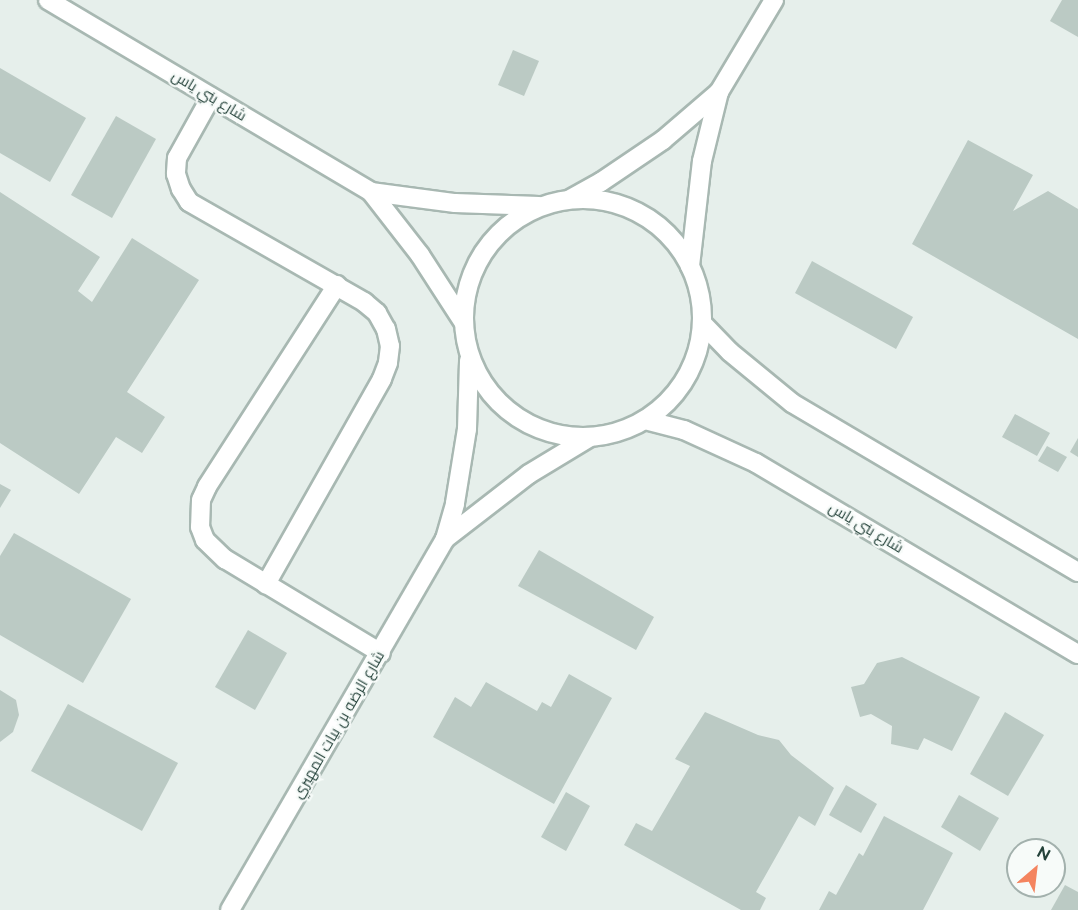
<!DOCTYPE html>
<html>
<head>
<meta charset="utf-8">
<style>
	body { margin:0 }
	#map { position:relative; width:1078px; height:910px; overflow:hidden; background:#e6efeb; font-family:Raleway,Cairo,sans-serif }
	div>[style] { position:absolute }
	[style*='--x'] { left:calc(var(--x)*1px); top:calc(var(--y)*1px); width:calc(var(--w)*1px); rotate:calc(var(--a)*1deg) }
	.building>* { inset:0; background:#bbcac4 }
	.roads { filter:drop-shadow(2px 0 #a8b8b2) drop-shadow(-2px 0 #a8b8b2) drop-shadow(0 2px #a8b8b2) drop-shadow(0 -2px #a8b8b2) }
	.service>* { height:18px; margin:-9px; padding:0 9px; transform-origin:9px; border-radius:9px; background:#fff }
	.minor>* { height:18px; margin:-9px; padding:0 9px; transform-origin:9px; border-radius:9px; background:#fff }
	.minor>.ring { margin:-9px; padding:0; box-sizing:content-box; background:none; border:18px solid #fff; border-radius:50% }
	span { translate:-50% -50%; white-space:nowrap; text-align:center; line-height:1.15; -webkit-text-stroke:4.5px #f7fbf9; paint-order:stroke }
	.street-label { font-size:15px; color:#24423a }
	.north { position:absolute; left:1006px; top:838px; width:60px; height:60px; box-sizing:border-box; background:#f7fbf9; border:2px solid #a3b1ad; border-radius:50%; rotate:28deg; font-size:16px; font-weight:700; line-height:24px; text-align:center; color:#24423a }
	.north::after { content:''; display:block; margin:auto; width:21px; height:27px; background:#f4845f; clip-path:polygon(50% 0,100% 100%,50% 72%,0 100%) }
</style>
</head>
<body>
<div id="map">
	<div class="building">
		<div style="clip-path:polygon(1062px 0,1078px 0,1078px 37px,1050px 21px)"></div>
		<div style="clip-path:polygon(513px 50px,539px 61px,524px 96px,498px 85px)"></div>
		<div style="clip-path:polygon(0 68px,86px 118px,50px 182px,0 153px)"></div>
		<div style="clip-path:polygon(116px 116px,156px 139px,112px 218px,71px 195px)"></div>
		<div style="clip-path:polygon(968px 140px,1033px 175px,1013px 211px,1048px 191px,1078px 209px,1078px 339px,912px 244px)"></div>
		<div style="clip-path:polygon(0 192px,100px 257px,78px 291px,92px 302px,132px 238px,199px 280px,127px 392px,165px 417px,142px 453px,116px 437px,79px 494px,0 443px)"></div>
		<div style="clip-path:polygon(812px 261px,913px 317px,896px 349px,795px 293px)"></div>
		<div style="clip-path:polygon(1015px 414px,1050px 433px,1037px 456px,1002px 437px)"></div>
		<div style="clip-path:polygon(1078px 438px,1078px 457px,1070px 452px)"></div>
		<div style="clip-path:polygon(1047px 446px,1067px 457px,1058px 472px,1038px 461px)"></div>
		<div style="clip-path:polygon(0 484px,11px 490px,0 508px)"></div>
		<div style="clip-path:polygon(14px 533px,131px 599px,83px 683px,0 635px,0 556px)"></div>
		<div style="clip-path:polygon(539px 550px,654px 617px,636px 650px,518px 586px)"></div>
		<div style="clip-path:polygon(248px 630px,287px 653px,255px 710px,215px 687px)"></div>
		<div style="clip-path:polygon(902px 657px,980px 697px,952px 751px,924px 738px,918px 750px,891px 744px,892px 726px,871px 714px,860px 717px,851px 687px,864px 684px,877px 663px)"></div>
		<div style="clip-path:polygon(569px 674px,612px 698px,554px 804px,433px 737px,455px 697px,471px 707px,486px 682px,537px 711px,542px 702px,551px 707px)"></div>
		<div style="clip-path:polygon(0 690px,16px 700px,19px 715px,13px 732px,0 742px)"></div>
		<div style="clip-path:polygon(68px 704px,178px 763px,142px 831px,31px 771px)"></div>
		<div style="clip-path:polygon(705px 712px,758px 735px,779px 740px,791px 755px,834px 788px,815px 826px,799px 816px,756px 892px,766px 898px,760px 910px,741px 910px,624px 845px,636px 823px,652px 831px,690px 766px,675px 759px)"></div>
		<div style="clip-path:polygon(1005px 712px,1044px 735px,1008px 796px,970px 774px)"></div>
		<div style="clip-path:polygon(846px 785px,877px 804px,861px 833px,829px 815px)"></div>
		<div style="clip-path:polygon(566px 792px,590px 806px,566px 851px,541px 837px)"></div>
		<div style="clip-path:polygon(959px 795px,999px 818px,980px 851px,941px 827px)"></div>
		<div style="clip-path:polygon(884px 816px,953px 853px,923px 910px,819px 910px,829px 891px,836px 895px,859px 853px,863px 856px)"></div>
		<div style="clip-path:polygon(1065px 885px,1078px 892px,1078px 910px,1051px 910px)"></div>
	</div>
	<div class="roads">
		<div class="service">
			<div style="--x:211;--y:97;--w:70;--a:119.1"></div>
			<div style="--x:177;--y:158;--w:16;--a:94"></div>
			<div style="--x:176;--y:174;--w:16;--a:72"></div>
			<div style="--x:181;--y:189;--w:15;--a:58"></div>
			<div style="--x:189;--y:202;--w:202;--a:29.7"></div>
			<div style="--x:364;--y:302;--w:17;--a:40"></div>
			<div style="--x:377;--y:313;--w:18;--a:61"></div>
			<div style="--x:386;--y:329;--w:17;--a:77"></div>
			<div style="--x:390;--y:346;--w:17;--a:97"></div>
			<div style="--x:388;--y:363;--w:17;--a:111"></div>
			<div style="--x:382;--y:379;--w:236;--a:119.5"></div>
			<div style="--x:337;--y:285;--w:240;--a:122.8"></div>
			<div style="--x:207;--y:487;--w:14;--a:115"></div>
			<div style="--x:201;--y:500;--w:27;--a:92"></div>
			<div style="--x:200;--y:527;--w:14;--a:69"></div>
			<div style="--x:205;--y:540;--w:28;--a:44"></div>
			<div style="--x:225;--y:559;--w:182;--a:31.1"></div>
		</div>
		<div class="minor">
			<div style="--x:48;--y:0;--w:376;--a:30.7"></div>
			<div style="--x:371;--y:192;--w:80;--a:52.1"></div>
			<div style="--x:420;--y:255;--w:81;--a:57.1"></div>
			<div style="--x:371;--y:192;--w:85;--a:7.5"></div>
			<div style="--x:455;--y:203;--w:84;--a:2"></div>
			<div style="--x:570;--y:199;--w:35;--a:-29"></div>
			<div style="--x:601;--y:182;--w:75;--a:-34.1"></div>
			<div style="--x:663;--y:140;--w:74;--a:-40.6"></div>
			<div class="ring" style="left:464px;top:199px;width:220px;height:220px"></div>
			<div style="--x:690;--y:266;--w:106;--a:-83.5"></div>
			<div style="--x:702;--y:161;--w:71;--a:-76.2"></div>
			<div style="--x:719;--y:92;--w:107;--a:-59.1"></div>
			<div style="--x:702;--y:323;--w:40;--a:46"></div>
			<div style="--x:730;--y:352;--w:80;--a:39.4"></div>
			<div style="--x:792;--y:403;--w:332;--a:30.6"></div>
			<div style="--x:645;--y:420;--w:40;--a:14.4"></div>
			<div style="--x:684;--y:430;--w:79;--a:24.6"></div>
			<div style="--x:756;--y:463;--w:374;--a:30.7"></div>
			<div style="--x:445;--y:539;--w:106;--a:-37.7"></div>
			<div style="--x:529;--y:474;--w:71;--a:-31.2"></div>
			<div style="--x:230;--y:910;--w:429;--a:-59.9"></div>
			<div style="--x:445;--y:539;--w:37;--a:-74"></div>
			<div style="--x:455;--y:503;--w:75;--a:-80.8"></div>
			<div style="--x:467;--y:429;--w:69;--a:-88.3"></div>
		</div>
	</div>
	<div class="street-label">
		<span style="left:209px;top:96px;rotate:31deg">شارع بني ياس</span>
		<span style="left:866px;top:528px;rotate:31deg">شارع بني ياس</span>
		<span style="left:339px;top:725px;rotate:-60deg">شارع الرضه بن بيات المهيري</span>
	</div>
	<div class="north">N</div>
</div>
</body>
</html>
